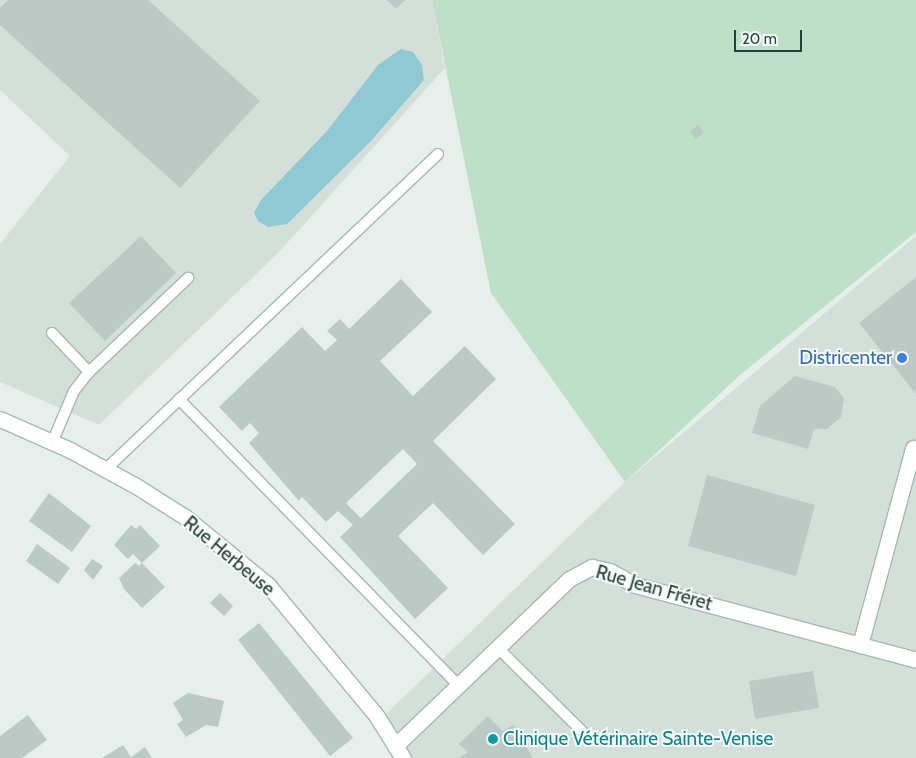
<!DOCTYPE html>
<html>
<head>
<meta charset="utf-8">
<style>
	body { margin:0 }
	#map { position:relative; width:916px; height:758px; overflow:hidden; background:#e6efeb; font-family:Cabin,sans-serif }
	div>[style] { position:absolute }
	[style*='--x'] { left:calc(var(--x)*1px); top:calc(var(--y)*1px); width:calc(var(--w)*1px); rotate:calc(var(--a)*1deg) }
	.built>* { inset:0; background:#d4dfda }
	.green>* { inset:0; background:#bfe0c8 }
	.water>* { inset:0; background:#8ec9d4 }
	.building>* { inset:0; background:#bbcac4 }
	.roads { filter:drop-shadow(1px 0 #a8b8b2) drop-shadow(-1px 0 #a8b8b2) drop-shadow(0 1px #a8b8b2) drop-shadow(0 -1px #a8b8b2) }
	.service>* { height:10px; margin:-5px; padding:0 5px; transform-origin:5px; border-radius:5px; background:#fff }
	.minor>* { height:15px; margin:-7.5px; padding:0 7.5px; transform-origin:7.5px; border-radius:7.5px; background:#fff }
	.dots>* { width:14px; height:14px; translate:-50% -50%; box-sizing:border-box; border:2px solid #f7fbf9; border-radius:50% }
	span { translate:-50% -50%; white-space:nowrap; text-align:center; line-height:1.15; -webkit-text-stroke:4px #f7fbf9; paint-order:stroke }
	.shop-label { font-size:19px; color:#366cbe }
	.right { translate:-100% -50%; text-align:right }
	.street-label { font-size:19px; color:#24423a }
	.culture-label { font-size:19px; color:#0d838f }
	.left { translate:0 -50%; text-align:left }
	.scale { position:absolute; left:734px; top:30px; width:68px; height:22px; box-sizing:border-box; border:2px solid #24423a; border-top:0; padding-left:6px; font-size:15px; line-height:18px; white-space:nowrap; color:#24423a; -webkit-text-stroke:4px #f7fbf9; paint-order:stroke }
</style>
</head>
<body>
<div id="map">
	<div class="built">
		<div style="clip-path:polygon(0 0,432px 0,445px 68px,278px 253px,99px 425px,0 382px,0 244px,70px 156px,0 90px)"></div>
		<div style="clip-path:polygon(916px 236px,916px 758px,411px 758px,386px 714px,625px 482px)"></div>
	</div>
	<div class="green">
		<div style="clip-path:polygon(432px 0,916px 0,916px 232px,740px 375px,625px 482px,491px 293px)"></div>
	</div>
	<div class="water">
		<div style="clip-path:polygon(401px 49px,413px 52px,422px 65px,424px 80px,371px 141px,287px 224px,268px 227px,258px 221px,254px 213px,261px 200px,327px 131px,378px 65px)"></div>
	</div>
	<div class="building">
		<div style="clip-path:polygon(8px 0,148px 0,260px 101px,180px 188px,0 25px,0 8px)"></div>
		<div style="clip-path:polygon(387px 0,405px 0,396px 9px)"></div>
		<div style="clip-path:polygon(698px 125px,704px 132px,696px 139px,690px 131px)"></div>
		<div style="clip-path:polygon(141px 236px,176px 273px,105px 341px,69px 303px)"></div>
		<div style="clip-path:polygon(916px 277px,916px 394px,859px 323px)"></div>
		<div style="clip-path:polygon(evenodd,401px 279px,432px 312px,380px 361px,413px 396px,465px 346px,496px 379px,433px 441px,515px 524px,483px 555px,433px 503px,398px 536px,448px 588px,415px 619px,340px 537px,353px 525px,338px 511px,326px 522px,302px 497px,299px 501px,249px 443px,259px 433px,250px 423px,242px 431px,219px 407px,302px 327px,325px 351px,337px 340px,327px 331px,340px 319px,349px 329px,401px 279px,403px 449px,417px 464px,361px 518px,346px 503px,403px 449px)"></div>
		<div style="clip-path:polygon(795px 376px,835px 387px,844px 398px,841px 417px,827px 429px,814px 429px,808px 449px,752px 433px,760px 406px)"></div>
		<div style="clip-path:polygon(707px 475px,815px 505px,796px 576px,688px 546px)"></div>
		<div style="clip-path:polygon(49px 493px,91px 526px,72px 552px,29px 521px)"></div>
		<div style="clip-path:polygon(131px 525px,136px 529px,140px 525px,160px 546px,142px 563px,133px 554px,128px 559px,114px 545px)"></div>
		<div style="clip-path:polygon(37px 544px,70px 568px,58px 584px,26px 561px)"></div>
		<div style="clip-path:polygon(92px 559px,103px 566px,93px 580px,84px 570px)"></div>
		<div style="clip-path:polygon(135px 563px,139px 566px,142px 563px,165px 587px,142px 608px,124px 589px,119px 578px)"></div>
		<div style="clip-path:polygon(220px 593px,233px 606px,224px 616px,210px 603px)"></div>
		<div style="clip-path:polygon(259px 623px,353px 738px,330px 756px,238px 640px)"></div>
		<div style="clip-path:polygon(813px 671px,819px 708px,755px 719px,749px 681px)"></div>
		<div style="clip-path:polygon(188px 693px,224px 701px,218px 727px,206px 725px,186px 737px,177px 724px,183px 720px,173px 703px)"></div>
		<div style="clip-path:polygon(28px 715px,47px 740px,22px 758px,0 758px,0 736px)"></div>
		<div style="clip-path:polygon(488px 716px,502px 731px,513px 725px,533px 758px,458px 758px,468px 752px,459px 744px)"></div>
		<div style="clip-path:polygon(123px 745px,131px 757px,145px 747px,152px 758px,102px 758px)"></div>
	</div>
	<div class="roads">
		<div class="service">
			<div style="--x:52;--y:333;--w:54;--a:46.5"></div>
			<div style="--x:89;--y:372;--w:137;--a:-43.5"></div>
			<div style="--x:179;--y:399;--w:400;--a:45.7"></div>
			<div style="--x:52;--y:443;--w:56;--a:-67.1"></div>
			<div style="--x:74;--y:391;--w:24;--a:-52"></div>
			<div style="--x:105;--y:470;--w:459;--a:-43.5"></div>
			<div style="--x:497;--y:647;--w:125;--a:44.7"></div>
		</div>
		<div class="minor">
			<div style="--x:0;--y:419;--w:77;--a:23.9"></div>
			<div style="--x:70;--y:450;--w:75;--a:28.6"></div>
			<div style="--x:136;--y:486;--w:58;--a:32.3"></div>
			<div style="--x:185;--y:517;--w:107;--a:39.3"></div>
			<div style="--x:268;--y:585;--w:169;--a:50.3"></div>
			<div style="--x:376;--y:715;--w:51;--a:57.9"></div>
			<div style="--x:860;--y:645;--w:204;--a:-74.9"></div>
			<div style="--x:395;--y:746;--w:241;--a:-43.8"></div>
			<div style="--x:569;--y:579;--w:26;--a:-28"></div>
			<div style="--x:592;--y:567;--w:18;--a:13"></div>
			<div style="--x:610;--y:571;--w:29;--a:29"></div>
			<div style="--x:635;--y:585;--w:291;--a:14.9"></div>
		</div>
	</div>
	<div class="dots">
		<div style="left:902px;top:358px;background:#3f7fe0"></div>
		<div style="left:493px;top:739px;background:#0f9aa8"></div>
	</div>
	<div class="shop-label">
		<span class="right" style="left:892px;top:358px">Districenter</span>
	</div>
	<div class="street-label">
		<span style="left:229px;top:556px;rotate:40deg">Rue Herbeuse</span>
		<span style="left:654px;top:588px;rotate:16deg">Rue Jean Fréret</span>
	</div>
	<div class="culture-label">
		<span class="left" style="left:503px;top:739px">Clinique Vétérinaire Sainte-Venise</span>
	</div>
	<div class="scale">20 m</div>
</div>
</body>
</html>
